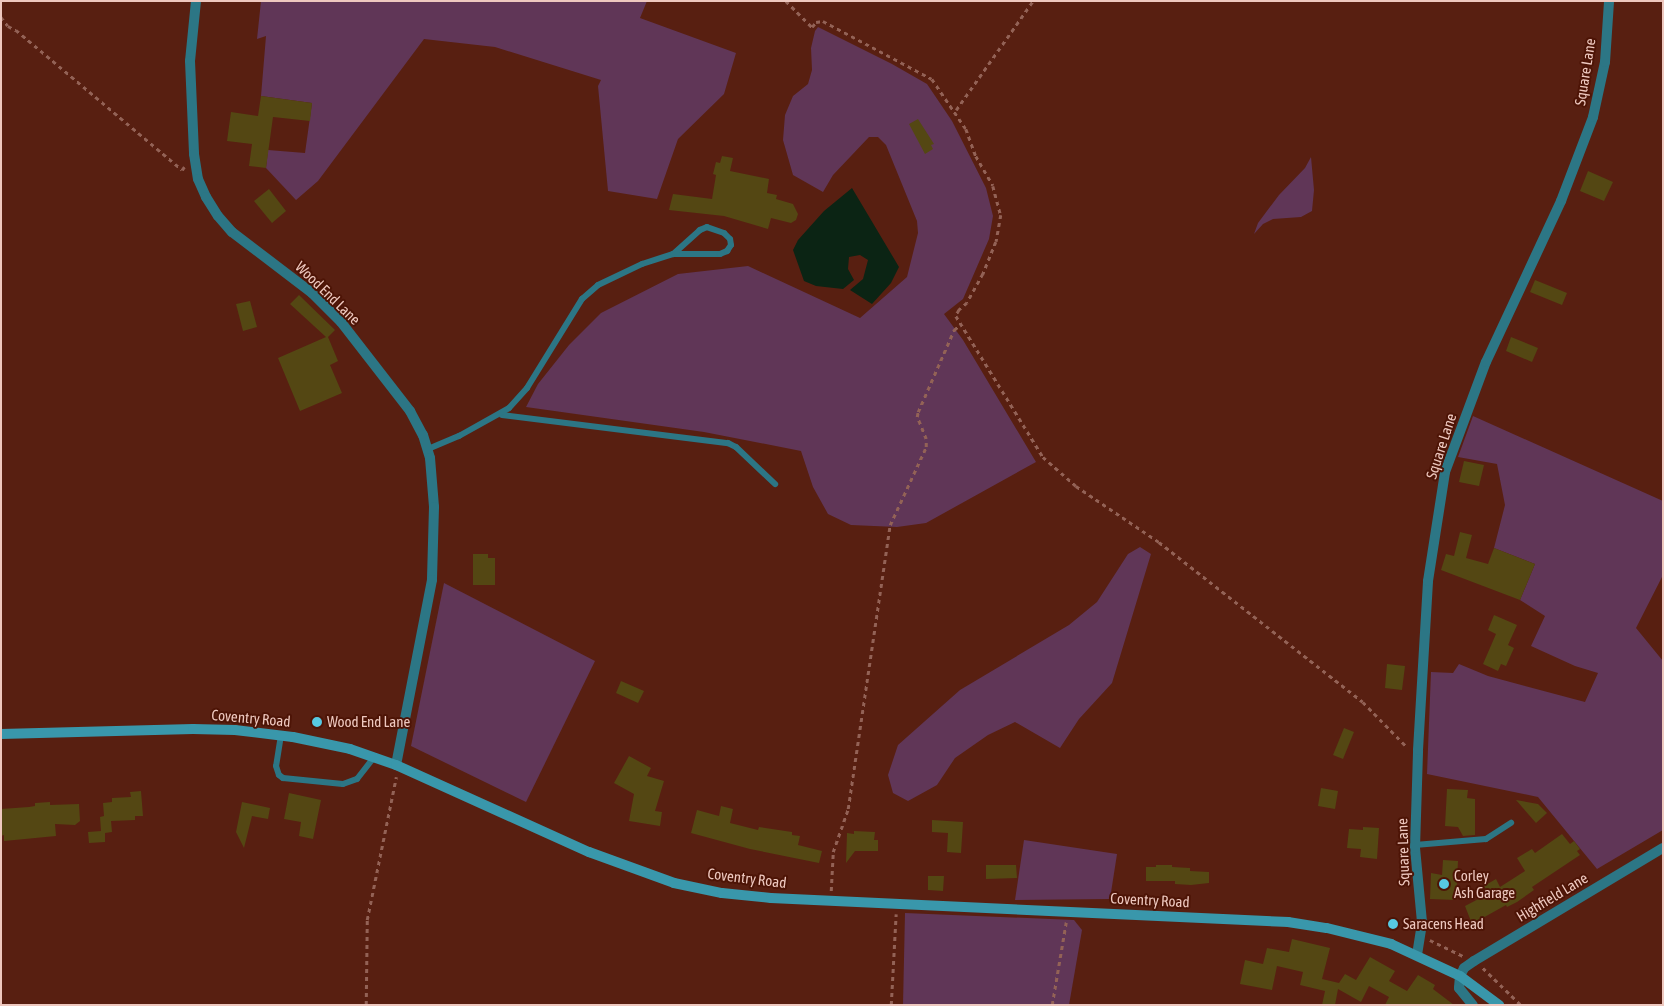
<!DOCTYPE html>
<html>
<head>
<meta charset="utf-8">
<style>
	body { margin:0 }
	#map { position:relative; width:1664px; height:1006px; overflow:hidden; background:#581f11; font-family:"Asap Condensed",sans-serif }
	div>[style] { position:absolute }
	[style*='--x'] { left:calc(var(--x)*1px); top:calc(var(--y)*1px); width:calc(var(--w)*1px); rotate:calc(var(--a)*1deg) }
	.green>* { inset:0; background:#603657 }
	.water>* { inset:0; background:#0b2414 }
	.building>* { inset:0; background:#544713 }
	.path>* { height:2.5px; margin-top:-1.25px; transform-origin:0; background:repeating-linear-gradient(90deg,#936256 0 4px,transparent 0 8px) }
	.service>* { height:6px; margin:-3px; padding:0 3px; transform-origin:3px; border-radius:3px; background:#2c7685 }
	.minor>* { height:10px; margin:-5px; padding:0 5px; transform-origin:5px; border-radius:5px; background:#2c7685 }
	.tertiary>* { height:10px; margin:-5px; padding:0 5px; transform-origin:5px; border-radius:5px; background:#2c7685 }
	.secondary>* { height:10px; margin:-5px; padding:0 5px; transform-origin:5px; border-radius:5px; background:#3997ab }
	.dots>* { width:14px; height:14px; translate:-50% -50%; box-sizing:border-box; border:2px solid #4d1406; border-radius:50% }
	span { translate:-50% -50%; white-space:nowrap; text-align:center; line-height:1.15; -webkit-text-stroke:4px #4d1406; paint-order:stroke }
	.street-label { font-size:15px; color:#eec8bf }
	.poi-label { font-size:15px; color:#eec8bf }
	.left { translate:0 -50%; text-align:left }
	.frame { position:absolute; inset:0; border:2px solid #eec8bf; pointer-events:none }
</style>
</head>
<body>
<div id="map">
	<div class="green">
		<div style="clip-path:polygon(261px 1px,647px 1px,640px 18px,736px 53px,724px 94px,678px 139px,657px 199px,608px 191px,598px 86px,601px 80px,495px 47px,424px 39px,318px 181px,296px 200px,266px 168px,268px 150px,305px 153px,312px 103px,261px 96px,266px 36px,257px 39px)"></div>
		<div style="clip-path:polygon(818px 27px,892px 64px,927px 84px,952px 121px,986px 188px,993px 216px,989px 239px,963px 299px,944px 314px,963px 340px,1036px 462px,926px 523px,897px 527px,851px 525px,828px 514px,813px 487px,801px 451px,704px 432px,526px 407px,538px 384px,569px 345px,601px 313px,678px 274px,748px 266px,860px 318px,907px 277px,918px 233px,917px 221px,886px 145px,878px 137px,869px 137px,833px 175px,823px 192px,793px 175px,783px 140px,785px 115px,793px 96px,808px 84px,812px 70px,811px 48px,815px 31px)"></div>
		<div style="clip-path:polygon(1311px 157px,1314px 190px,1312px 211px,1301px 217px,1273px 219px,1263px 224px,1254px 234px,1258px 223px,1279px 195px,1305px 168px)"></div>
		<div style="clip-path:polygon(1473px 416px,1663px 501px,1663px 575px,1636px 628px,1663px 661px,1663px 830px,1597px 869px,1538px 797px,1427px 774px,1431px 672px,1453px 673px,1459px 664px,1488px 676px,1585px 702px,1598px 673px,1575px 666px,1531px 646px,1545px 616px,1520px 600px,1535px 564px,1494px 548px,1505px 505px,1497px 464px,1458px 457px)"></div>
		<div style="clip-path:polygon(1140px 547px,1151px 554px,1112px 683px,1079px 719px,1060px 748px,1015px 722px,988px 735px,955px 758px,937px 785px,908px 801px,893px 793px,888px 775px,898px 745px,960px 690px,1069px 625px,1097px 602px,1128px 554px)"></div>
		<div style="clip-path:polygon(444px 583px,595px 661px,526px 802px,411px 746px)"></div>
		<div style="clip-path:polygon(1024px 840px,1117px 854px,1110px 899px,1015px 900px)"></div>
		<div style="clip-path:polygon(905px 913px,1074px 920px,1082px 930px,1069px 1005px,903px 1005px)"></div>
	</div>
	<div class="water">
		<div style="clip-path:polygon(852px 188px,899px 267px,891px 283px,872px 304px,850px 290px,863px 279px,868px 260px,860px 255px,849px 257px,848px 269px,854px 280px,843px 289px,816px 286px,804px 281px,793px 250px,798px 240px,824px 211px)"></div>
	</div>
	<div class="building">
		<div style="clip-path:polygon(261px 96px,312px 103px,310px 121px,273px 117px,266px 168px,249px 166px,252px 144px,227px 141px,231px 112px,258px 116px)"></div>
		<div style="clip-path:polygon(918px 119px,934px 144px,931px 145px,933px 149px,925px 154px,909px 124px)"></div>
		<div style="clip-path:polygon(722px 156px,733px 158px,730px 171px,769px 179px,767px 193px,777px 195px,776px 199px,793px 204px,798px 214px,796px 220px,791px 223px,771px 218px,768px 229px,724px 216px,669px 210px,673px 194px,712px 199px,716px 175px,713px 174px,716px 162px,720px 163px)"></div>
		<div style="clip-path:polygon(1588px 171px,1613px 182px,1604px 201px,1580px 191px)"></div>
		<div style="clip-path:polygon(269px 189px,286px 211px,272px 223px,254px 201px)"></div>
		<div style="clip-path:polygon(1535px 280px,1567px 293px,1562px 305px,1530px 292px)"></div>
		<div style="clip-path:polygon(299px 295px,335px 330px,328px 337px,338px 361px,330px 365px,342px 393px,300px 411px,278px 358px,326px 337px,290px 304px)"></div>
		<div style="clip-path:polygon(250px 301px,257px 327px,243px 331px,236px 304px)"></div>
		<div style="clip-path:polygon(1511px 337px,1538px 348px,1532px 362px,1506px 351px)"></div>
		<div style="clip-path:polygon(1464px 461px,1484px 465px,1479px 486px,1459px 482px)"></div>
		<div style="clip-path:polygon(1460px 532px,1472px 535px,1466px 558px,1488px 564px,1494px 548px,1535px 564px,1520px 600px,1441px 570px,1446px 554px,1454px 556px)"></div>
		<div style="clip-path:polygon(473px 554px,488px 554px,488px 558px,495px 558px,495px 585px,473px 585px)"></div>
		<div style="clip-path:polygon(1494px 615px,1517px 625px,1508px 645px,1514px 648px,1506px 666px,1501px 664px,1498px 671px,1483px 664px,1496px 634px,1488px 630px)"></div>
		<div style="clip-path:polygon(1387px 664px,1405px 666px,1402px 690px,1385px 688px)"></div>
		<div style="clip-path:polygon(621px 681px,644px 691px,638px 703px,616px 693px)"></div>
		<div style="clip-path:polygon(1344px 728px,1354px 732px,1343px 759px,1333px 755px)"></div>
		<div style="clip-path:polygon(629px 756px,651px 768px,647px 776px,664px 781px,655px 811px,662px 812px,660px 826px,629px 821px,634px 794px,614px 783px)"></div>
		<div style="clip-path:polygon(1321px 788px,1338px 791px,1335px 809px,1318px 806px)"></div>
		<div style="clip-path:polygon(1447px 789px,1468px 790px,1467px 798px,1475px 799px,1475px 835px,1463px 836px,1458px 827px,1445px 826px)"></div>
		<div style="clip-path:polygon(141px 791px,143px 816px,135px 816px,135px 820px,111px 821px,112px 832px,105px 833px,105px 842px,89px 843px,88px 832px,101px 831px,100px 817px,104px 816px,103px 803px,112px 802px,112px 798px,131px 797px,130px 792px)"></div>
		<div style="clip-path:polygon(289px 793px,321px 800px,313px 839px,299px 836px,301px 822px,284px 819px)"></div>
		<div style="clip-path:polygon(1516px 800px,1538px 804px,1547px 813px,1536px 823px)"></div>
		<div style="clip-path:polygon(50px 802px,50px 805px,79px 804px,80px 821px,75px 825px,55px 824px,56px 836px,4px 841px,4px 835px,1px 836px,1px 809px,29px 807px,35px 806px,35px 803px)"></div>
		<div style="clip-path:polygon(242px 802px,270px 808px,268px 819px,252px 816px,244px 848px,236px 832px)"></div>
		<div style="clip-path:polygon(721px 806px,733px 809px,730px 823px,758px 830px,759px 827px,792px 832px,792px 835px,800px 836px,798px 845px,822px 851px,819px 863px,750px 849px,691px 833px,697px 810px,719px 816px)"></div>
		<div style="clip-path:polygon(932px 820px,963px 822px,961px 853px,947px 852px,948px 833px,932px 832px)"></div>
		<div style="clip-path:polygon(1363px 827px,1379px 828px,1377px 859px,1360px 857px,1361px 849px,1347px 848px,1349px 829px,1363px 830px)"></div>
		<div style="clip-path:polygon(854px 831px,875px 832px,874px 840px,878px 840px,878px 851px,855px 851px,846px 863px,847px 833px,854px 834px)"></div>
		<div style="clip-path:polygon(1562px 834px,1570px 844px,1574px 841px,1580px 849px,1577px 851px,1580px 855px,1532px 887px,1534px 890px,1517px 902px,1507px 907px,1506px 905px,1472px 924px,1465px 906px,1488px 894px,1484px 886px,1496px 879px,1500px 887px,1525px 871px,1517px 858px,1532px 849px,1535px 853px)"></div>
		<div style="clip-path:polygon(1443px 860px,1458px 861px,1456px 900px,1430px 899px,1431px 873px,1442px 875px)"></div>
		<div style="clip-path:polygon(986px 865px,1016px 865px,1017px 878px,986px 879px)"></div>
		<div style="clip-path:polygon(1156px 865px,1172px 865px,1172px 867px,1190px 868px,1190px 871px,1209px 872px,1209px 883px,1191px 885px,1175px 884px,1175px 881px,1146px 881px,1146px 867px,1156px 867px)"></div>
		<div style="clip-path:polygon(928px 876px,944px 876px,943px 891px,928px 890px)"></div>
		<div style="clip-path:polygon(1292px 939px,1330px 948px,1322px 979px,1339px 983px,1345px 974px,1356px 980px,1370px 957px,1395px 971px,1389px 981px,1407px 991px,1418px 975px,1435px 985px,1433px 989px,1454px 1005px,1385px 1005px,1389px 997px,1369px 986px,1361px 1002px,1338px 989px,1335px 1005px,1322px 1005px,1325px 991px,1300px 985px,1303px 972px,1277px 966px,1272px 990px,1240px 984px,1245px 960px,1263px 964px,1267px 948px,1289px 952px)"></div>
	</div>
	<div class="path">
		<div style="--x:786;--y:1;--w:37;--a:45"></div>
		<div style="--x:812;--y:27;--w:6;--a:-51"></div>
		<div style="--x:816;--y:22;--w:7;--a:-8"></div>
		<div style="--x:823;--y:21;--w:123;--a:28"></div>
		<div style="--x:932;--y:79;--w:60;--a:55.8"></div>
		<div style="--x:966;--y:129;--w:29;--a:70"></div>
		<div style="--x:976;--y:156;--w:34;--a:60"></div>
		<div style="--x:993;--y:186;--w:30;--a:75"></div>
		<div style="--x:1001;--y:215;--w:27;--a:100"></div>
		<div style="--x:996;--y:242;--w:35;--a:112"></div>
		<div style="--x:983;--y:274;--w:33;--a:119"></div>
		<div style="--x:967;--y:303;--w:11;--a:139"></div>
		<div style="--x:959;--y:310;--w:7;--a:117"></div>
		<div style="--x:956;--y:316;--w:166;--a:58.3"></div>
		<div style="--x:1043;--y:457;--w:44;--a:41.3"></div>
		<div style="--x:1076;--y:486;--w:100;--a:34"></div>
		<div style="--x:1159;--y:542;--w:259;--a:38.1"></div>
		<div style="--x:1363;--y:702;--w:63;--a:45.6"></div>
		<div style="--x:1;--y:17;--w:11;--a:52"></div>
		<div style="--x:8;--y:26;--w:9;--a:27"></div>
		<div style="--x:16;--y:30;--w:217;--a:40.1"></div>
		<div style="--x:182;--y:170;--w:4;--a:-56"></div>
		<div style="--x:956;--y:110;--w:133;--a:-54.8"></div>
		<div style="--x:831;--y:891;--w:39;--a:-87"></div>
		<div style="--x:833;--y:852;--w:46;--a:-70.8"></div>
		<div style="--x:848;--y:809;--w:287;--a:-81.6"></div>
		<div style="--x:890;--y:525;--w:86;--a:-65.2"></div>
		<div style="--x:926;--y:447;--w:8;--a:-90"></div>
		<div style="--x:926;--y:439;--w:24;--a:-112"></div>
		<div style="--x:917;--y:417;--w:5;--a:-79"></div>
		<div style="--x:918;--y:412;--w:90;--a:-66.3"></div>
		<div style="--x:954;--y:330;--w:9;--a:-41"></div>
		<div style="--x:1430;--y:940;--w:37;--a:26"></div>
		<div style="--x:1483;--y:968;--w:53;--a:44.2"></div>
		<div style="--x:366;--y:1005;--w:85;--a:-89.3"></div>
		<div style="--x:367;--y:920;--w:146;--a:-78.5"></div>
		<div style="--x:891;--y:1005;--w:91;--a:-86.9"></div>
		<div style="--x:1052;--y:1005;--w:84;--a:-80.4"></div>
	</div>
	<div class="service">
		<div style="--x:502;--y:415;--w:228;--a:7.1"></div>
		<div style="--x:728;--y:443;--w:9;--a:27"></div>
		<div style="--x:736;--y:447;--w:54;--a:43.5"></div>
		<div style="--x:428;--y:449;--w:34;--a:-23"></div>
		<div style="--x:459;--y:436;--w:57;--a:-29.2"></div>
		<div style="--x:509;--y:408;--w:27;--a:-48"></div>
		<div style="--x:527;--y:388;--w:105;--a:-58.3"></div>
		<div style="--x:582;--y:299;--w:21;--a:-41"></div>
		<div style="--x:598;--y:285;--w:49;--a:-25.5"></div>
		<div style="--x:642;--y:264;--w:33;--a:-18"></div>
		<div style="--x:673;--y:254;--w:47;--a:0"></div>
		<div style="--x:720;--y:254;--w:8;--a:-23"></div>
		<div style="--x:727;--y:251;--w:7;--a:-56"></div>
		<div style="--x:731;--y:245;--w:6;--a:-99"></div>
		<div style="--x:730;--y:239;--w:8;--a:-135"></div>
		<div style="--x:724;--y:233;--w:18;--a:-161"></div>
		<div style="--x:707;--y:227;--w:8;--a:157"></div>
		<div style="--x:700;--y:230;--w:36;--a:138"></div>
		<div style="--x:281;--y:735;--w:31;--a:99"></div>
		<div style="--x:276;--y:766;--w:9;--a:72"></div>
		<div style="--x:279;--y:775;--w:5;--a:37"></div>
		<div style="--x:283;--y:778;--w:60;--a:5.7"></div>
		<div style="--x:343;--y:784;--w:15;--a:-20"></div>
		<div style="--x:357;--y:779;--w:28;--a:-52"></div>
		<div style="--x:1415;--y:845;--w:71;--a:-4.8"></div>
		<div style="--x:1486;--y:839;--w:30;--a:-33"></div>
	</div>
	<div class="minor">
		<div style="--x:196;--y:1;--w:60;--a:95.7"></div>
		<div style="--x:190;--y:61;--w:93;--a:87.5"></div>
		<div style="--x:194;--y:154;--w:25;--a:81"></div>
		<div style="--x:198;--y:179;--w:20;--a:66"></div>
		<div style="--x:206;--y:197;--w:22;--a:58"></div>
		<div style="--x:218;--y:216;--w:21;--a:49"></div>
		<div style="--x:232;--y:232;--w:101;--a:37.3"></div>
		<div style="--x:312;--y:293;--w:41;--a:45"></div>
		<div style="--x:341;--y:322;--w:113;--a:52.2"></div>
		<div style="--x:410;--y:411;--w:27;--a:62"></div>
		<div style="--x:423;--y:435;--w:24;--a:73"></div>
		<div style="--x:430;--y:458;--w:49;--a:85.3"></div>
		<div style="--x:434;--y:507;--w:73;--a:91.6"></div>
		<div style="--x:432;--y:580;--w:188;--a:101"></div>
		<div style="--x:1417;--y:955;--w:33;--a:-81"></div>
		<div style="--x:1422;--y:922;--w:74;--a:-95.4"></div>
		<div style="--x:1415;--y:848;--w:98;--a:-88.2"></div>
		<div style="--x:1418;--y:750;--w:169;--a:-86.6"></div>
		<div style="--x:1428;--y:581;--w:110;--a:-81.1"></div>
		<div style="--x:1445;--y:472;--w:117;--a:-69.6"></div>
		<div style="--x:1486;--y:362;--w:178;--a:-65"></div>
		<div style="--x:1561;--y:201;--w:90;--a:-69.1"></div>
		<div style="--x:1593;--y:117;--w:56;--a:-77.7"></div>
		<div style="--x:1605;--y:62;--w:61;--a:-86.2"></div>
		<div style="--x:1460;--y:976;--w:12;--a:95"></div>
		<div style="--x:1459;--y:988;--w:22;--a:51"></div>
	</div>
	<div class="tertiary">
		<div style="--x:1460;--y:976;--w:9;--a:-63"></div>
		<div style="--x:1464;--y:968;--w:12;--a:-35"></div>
		<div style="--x:1474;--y:961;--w:220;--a:-30.9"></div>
	</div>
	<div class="secondary">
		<div style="--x:1;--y:734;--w:192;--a:-1.5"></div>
		<div style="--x:193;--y:729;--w:42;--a:1.4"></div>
		<div style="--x:235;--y:730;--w:58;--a:6.9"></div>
		<div style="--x:293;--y:737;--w:58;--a:11.9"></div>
		<div style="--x:350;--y:749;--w:49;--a:19.2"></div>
		<div style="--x:396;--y:765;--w:212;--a:24.3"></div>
		<div style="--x:589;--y:852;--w:90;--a:20"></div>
		<div style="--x:674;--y:883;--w:49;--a:11.8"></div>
		<div style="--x:722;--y:893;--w:49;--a:5.8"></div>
		<div style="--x:771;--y:898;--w:518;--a:2.66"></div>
		<div style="--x:1288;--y:922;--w:39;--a:9"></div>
		<div style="--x:1327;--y:928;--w:66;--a:14"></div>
		<div style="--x:1391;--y:944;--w:76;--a:24.9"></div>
		<div style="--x:1460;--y:976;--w:49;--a:36.6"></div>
	</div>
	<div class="dots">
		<div style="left:317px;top:722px;background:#57c9e2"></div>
		<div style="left:1444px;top:884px;background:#57c9e2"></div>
		<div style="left:1393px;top:924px;background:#57c9e2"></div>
	</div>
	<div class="street-label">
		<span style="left:1585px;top:72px;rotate:-81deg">Square Lane</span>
		<span style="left:328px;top:293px;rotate:44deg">Wood End Lane</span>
		<span style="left:1441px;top:446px;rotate:-72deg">Square Lane</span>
		<span style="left:251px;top:718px;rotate:5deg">Coventry Road</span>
		<span style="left:1403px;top:852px;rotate:-92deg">Square Lane</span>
		<span style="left:747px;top:878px;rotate:7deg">Coventry Road</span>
		<span style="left:1552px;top:897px;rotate:-31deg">Highfield Lane</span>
		<span style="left:1150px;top:900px;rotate:3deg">Coventry Road</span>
	</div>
	<div class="poi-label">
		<span class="left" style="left:327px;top:722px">Wood End Lane</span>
		<span class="left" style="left:1454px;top:884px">Corley<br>Ash Garage</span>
		<span class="left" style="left:1403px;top:924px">Saracens Head</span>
	</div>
	<div class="frame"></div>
</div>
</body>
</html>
